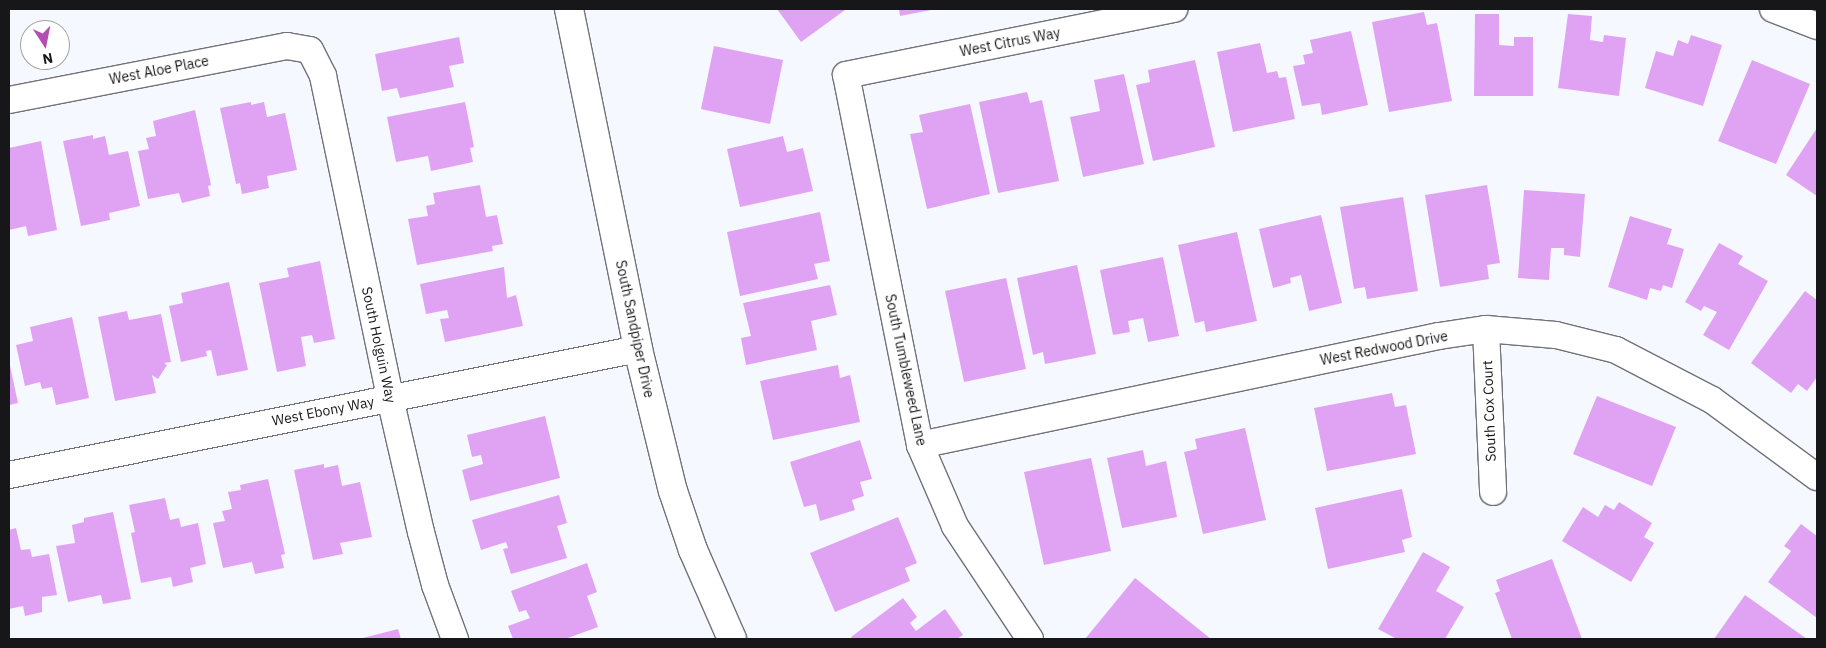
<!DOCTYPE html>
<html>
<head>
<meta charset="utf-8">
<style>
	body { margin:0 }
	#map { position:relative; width:1826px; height:648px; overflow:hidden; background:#f6f8ff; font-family:"IBM Plex Sans",sans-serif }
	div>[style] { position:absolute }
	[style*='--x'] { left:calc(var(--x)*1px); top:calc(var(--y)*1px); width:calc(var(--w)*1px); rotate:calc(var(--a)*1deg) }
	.building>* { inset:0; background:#e0a3f4 }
	.roads { filter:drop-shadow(1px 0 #707278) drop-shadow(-1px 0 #707278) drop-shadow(0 1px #707278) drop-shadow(0 -1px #707278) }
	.minor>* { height:26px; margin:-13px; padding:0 13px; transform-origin:13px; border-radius:13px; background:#fff }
	.tertiary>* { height:28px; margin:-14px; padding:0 14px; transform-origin:14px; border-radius:14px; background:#fff }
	span { translate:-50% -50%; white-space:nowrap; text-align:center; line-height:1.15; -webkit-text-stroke:4px #fff; paint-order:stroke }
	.street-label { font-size:14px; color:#17171a }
	.frame { position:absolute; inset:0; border:10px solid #17171a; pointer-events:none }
	.north { position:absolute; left:20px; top:20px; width:50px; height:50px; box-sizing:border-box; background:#fff; border:1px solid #a2a2a3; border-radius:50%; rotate:169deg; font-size:14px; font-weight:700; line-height:20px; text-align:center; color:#17171a }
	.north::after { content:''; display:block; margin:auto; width:18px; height:22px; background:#b34db2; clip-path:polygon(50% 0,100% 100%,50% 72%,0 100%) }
</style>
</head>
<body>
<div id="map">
	<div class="building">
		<div style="clip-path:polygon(777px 9px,843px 9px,845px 10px,801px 42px)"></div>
		<div style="clip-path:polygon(899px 9px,931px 9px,931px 10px,900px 16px)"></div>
		<div style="clip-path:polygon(1424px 12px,1427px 25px,1437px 23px,1452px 101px,1389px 112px,1372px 22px)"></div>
		<div style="clip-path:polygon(1475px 14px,1499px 14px,1499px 45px,1514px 46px,1514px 37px,1533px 37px,1533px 96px,1474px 96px)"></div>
		<div style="clip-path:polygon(1568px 14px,1592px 16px,1590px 40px,1603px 42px,1604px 35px,1626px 38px,1619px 96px,1558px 88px)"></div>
		<div style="clip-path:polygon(1351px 31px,1368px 105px,1322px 115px,1320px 103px,1302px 106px,1293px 66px,1305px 64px,1303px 55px,1313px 53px,1310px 40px)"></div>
		<div style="clip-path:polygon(1691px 35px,1722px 45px,1703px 106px,1645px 88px,1656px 51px,1673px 56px,1678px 40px,1688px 44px)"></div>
		<div style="clip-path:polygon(459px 37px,464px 63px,449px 66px,454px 87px,400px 98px,397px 88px,382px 91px,375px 54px)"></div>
		<div style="clip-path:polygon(1260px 43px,1267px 73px,1277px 71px,1279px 78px,1286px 77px,1295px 119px,1233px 132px,1217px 52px)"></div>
		<div style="clip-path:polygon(714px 46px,783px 60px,770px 124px,701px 109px)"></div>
		<div style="clip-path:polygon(1195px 60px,1215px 147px,1153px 161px,1136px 85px,1150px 82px,1148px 70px)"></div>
		<div style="clip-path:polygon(1752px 60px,1810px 84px,1776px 164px,1718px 141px)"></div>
		<div style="clip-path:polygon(1124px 74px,1144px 164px,1083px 177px,1070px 117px,1100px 111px,1094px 80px)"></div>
		<div style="clip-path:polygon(1027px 92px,1030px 103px,1042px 100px,1059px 181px,998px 193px,979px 102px)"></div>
		<div style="clip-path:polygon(251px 102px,251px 105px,264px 102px,267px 117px,285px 113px,297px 170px,267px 176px,269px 188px,242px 194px,240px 183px,236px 184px,220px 108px)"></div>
		<div style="clip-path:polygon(465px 102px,474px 147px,470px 148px,473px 162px,431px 171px,428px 156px,396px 162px,387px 117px)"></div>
		<div style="clip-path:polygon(970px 104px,990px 194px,927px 209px,910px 134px,923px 132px,919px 115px)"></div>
		<div style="clip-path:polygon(195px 110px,211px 185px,208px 186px,210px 196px,182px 203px,179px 193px,148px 199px,138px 151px,149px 149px,146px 138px,156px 136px,153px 121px)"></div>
		<div style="clip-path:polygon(1817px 128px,1817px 196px,1786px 175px)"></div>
		<div style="clip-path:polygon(93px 135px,93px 139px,105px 136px,109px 155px,128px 151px,140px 206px,109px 213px,110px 220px,81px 226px,63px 141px)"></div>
		<div style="clip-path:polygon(783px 136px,787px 152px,803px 148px,813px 191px,740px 207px,727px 149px)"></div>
		<div style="clip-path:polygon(41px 141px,57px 230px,28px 236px,26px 226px,9px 230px,9px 148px)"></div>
		<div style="clip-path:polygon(480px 185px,486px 217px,497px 215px,503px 244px,492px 246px,493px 251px,417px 265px,408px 219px,428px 216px,426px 206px,435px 204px,433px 193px)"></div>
		<div style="clip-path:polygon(1487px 185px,1500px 263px,1487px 265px,1489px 279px,1440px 287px,1425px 195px)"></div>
		<div style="clip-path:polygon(1524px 190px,1585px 194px,1580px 257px,1564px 255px,1564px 248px,1551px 248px,1549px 280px,1518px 278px)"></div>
		<div style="clip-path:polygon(1403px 197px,1418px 291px,1367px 299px,1365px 287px,1354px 289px,1340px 207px)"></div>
		<div style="clip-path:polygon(820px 212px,830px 261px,814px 264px,818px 279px,740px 296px,727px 232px)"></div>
		<div style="clip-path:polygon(1321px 215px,1342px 303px,1309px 311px,1301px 275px,1290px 278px,1291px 283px,1273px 288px,1259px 229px)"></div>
		<div style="clip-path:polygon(1630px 216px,1672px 229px,1667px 244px,1684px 249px,1672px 288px,1663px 285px,1661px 291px,1650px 288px,1647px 300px,1608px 287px)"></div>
		<div style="clip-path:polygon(1237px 232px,1257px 321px,1206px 332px,1204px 321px,1195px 323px,1178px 245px)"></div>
		<div style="clip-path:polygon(1719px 243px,1743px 256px,1738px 264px,1768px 281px,1729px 350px,1703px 335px,1717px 312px,1704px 306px,1701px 311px,1685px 302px)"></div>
		<div style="clip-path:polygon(1163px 257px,1179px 336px,1148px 342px,1143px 318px,1128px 321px,1130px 332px,1113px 335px,1100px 270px)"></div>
		<div style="clip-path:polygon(320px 261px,335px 339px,314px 343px,312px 335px,301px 337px,306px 366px,277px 372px,259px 283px,289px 277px,287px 268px)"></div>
		<div style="clip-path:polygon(1077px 265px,1096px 354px,1045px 364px,1043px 352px,1033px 355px,1017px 278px)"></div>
		<div style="clip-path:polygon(504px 267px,507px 298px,516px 295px,523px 326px,445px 342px,440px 319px,449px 318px,447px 310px,426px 314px,420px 284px)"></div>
		<div style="clip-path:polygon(1006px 278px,1026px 369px,964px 382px,945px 291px)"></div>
		<div style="clip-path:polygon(229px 282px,248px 370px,217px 376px,211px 350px,206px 351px,207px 356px,181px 362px,169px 306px,183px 303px,181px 293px)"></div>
		<div style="clip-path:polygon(830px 285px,837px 315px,811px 321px,817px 350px,746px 365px,741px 338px,751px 336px,743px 303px)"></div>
		<div style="clip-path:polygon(1805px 291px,1817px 300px,1817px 377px,1807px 391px,1798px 384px,1791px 393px,1751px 363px)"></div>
		<div style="clip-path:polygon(127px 311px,129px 320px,161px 314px,171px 362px,164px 363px,167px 365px,158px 379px,152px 375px,156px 393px,115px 401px,98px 317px)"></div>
		<div style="clip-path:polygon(72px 317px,89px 398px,56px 405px,52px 387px,42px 389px,40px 382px,25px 386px,16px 345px,33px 341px,30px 327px)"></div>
		<div style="clip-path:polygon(9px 361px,18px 403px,9px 405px)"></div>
		<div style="clip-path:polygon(838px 365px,840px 378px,850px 375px,860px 422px,773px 440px,760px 381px)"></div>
		<div style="clip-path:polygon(1392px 393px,1395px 407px,1406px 405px,1416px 454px,1327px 471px,1314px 408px)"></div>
		<div style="clip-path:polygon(1597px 396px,1676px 427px,1652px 486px,1573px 454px)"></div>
		<div style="clip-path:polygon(545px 416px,560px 478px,470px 501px,462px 470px,483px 464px,481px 455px,472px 457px,467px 435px)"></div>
		<div style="clip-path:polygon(1245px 428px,1266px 520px,1203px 534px,1184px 452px,1197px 449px,1195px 439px)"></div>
		<div style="clip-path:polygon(860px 440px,872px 479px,860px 482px,864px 496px,852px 500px,855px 510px,820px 521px,816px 504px,804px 507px,790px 462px)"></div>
		<div style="clip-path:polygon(1143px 450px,1146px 466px,1166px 461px,1177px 517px,1122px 528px,1107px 458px)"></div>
		<div style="clip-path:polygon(1091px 458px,1111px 551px,1044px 565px,1024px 472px)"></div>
		<div style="clip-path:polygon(324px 464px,324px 468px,338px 465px,342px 486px,360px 482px,372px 537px,340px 543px,343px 554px,313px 560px,294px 470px)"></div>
		<div style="clip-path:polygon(268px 479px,285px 554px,281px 555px,284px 568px,255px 574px,252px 562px,223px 568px,213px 523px,225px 521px,222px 511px,232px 509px,228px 492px,241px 490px,240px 485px)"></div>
		<div style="clip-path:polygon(1402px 489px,1412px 537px,1402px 540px,1405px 552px,1328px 569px,1315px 508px)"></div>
		<div style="clip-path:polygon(559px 495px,567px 523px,557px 526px,567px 558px,511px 574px,503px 549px,508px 548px,506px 542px,481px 550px,472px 520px)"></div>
		<div style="clip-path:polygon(165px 498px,170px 520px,179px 518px,181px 527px,198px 523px,206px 564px,190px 568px,193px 582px,173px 587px,171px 577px,141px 583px,131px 533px,135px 532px,129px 505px)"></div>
		<div style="clip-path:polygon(1619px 502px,1652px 523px,1644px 537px,1654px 543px,1631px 582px,1562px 541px,1583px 507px,1598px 517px,1605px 505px,1614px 510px)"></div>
		<div style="clip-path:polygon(113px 512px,131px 599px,103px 604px,101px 595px,68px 602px,56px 546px,75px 543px,72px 525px,84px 522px,84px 518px)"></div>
		<div style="clip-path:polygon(898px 517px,917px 563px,905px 568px,910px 581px,835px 612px,810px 553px)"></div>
		<div style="clip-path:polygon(1801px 524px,1817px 536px,1817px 618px,1768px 582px,1791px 551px,1784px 546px)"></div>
		<div style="clip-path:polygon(16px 528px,21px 550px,30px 549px,32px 557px,49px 554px,57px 595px,42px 597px,42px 612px,25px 616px,23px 606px,9px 609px,9px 530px)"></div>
		<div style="clip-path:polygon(1423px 552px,1450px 567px,1436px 591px,1464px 607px,1445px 639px,1397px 639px,1378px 629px)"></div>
		<div style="clip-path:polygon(1552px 559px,1582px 639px,1512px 639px,1495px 593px,1500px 591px,1496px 580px)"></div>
		<div style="clip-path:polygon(587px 563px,597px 592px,587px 596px,598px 627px,565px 639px,513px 639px,508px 626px,530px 618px,526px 610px,519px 612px,511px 591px)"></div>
		<div style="clip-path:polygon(1135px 578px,1211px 639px,1085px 639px)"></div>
		<div style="clip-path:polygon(1745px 595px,1807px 639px,1714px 639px)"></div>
		<div style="clip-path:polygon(903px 598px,917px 617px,910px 623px,916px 631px,945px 609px,963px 635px,957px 639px,853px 639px,851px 637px)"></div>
		<div style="clip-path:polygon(398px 629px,401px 639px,359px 639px)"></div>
	</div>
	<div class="roads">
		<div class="minor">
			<div style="--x:1773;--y:9;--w:47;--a:21.1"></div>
			<div style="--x:9;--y:100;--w:283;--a:-11"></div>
			<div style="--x:287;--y:46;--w:23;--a:10"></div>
			<div style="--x:310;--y:50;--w:29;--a:63"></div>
			<div style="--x:323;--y:76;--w:329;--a:78.2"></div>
			<div style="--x:390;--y:398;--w:138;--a:77"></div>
			<div style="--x:421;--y:532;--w:55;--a:75.2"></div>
			<div style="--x:435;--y:585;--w:58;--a:69.7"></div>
			<div style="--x:1486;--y:329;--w:163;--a:87.5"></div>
			<div style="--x:920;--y:445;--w:530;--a:-11.86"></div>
			<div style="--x:1439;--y:336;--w:48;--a:-8.5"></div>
			<div style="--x:1486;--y:329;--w:70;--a:4.9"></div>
			<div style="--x:1556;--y:335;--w:62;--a:14"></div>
			<div style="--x:1616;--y:350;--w:108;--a:27.5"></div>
			<div style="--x:1712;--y:400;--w:130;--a:36.3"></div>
			<div style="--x:9;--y:475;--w:641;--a:-11.33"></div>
			<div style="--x:1030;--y:639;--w:136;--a:-123.6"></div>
			<div style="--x:955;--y:526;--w:88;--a:-113.4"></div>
			<div style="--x:920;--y:445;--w:377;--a:-101.3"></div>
			<div style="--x:846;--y:75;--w:335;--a:-11.4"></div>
		</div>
		<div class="tertiary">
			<div style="--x:569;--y:9;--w:347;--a:78.5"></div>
			<div style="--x:638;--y:349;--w:146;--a:76.2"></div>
			<div style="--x:673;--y:491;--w:62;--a:71.3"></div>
			<div style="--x:693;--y:550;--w:97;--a:66.3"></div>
		</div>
	</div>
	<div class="street-label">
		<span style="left:1010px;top:42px;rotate:-11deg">West Citrus Way</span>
		<span style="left:159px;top:70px;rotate:-11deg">West Aloe Place</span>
		<span style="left:635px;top:329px;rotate:78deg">South Sandpiper Drive</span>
		<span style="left:379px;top:345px;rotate:78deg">South Holguin Way</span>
		<span style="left:1384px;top:348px;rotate:-11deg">West Redwood Drive</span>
		<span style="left:906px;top:370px;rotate:78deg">South Tumbleweed Lane</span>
		<span style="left:323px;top:411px;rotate:-11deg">West Ebony Way</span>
		<span style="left:1489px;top:411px;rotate:-92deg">South Cox Court</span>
	</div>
	<div class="frame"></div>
	<div class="north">N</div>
</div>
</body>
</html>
